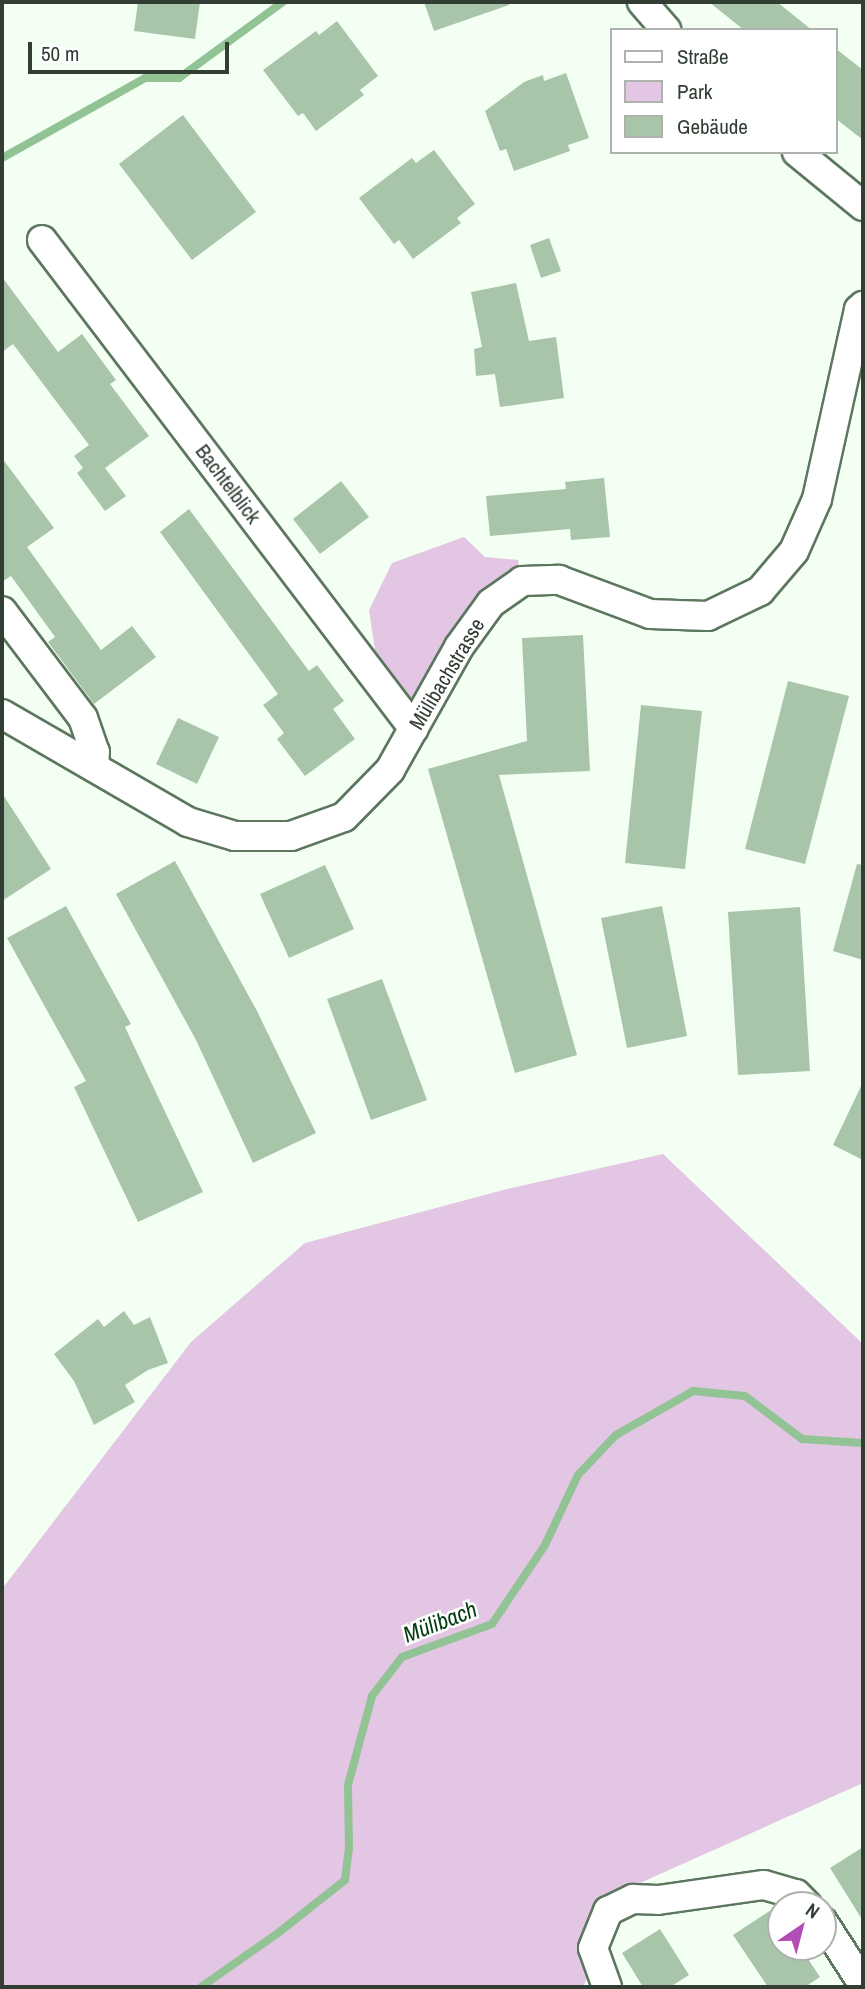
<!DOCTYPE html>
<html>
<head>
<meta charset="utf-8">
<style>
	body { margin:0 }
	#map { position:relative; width:865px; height:1989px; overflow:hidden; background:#f3fff3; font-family:"Archivo Narrow",sans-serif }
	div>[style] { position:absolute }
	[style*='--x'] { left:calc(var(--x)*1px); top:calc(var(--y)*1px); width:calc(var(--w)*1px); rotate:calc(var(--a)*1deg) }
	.green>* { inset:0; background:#e3c6e3 }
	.stream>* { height:8px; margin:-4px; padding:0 4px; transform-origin:4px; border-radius:4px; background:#91c395 }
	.building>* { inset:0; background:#a8c5aa }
	.roads { filter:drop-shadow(2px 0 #5c775e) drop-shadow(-2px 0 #5c775e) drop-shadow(0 2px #5c775e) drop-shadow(0 -2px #5c775e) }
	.minor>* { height:28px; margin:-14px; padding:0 14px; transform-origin:14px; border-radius:14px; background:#fff }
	span { translate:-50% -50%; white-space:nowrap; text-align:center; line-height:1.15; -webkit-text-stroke:5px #fff; paint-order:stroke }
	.street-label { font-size:21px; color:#323e33 }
	.water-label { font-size:23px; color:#023c11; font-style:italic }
	.frame { position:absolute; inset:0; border:4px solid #323e33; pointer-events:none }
	.legend { position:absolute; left:610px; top:28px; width:228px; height:126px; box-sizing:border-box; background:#fff; border:2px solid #adb2ad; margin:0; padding:9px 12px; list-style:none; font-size:21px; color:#323e33 }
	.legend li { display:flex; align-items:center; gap:14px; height:35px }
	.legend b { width:35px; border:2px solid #adb2ad }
	.north { position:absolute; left:767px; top:1891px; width:70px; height:70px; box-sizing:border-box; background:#fff; border:2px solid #adb2ad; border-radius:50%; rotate:35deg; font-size:19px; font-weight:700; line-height:28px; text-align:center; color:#323e33 }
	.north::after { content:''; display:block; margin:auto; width:24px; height:32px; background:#b14db4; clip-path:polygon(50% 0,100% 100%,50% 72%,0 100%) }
	.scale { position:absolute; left:28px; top:42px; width:201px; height:32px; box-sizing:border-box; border:4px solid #323e33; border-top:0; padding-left:9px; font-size:21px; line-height:24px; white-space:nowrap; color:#323e33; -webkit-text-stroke:5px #fff; paint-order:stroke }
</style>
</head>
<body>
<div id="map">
	<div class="green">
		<div style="clip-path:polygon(464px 537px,485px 557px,518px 560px,522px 581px,418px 721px,381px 690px,369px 610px,392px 563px)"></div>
		<div style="clip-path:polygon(663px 1154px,863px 1344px,863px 1783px,629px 1888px,583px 1987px,2px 1987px,2px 1589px,191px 1342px,305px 1243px,507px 1189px)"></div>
	</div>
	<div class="stream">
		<div style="--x:2;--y:158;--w:164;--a:-29.2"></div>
		<div style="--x:145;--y:78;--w:34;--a:0"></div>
		<div style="--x:179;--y:78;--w:129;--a:-36.2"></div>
		<div style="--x:201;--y:1987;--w:94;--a:-35"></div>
		<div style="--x:278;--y:1933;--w:85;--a:-38.3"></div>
		<div style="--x:345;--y:1880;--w:31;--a:-83"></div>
		<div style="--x:349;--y:1849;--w:64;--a:-90.9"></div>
		<div style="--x:348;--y:1785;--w:92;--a:-74.9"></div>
		<div style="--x:372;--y:1696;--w:49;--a:-52.4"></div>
		<div style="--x:402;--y:1657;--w:96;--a:-20.1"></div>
		<div style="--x:492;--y:1624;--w:95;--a:-56.1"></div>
		<div style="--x:545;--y:1545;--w:77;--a:-64.8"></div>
		<div style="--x:578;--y:1475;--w:55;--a:-46.5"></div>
		<div style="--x:616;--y:1435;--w:89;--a:-29.7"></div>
		<div style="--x:693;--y:1391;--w:52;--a:5.5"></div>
		<div style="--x:745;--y:1396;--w:71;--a:37"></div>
		<div style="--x:802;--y:1439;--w:61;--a:3.8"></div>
	</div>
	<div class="building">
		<div style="clip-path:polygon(138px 2px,200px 2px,195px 39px,134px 31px)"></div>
		<div style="clip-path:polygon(424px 2px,508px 2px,509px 5px,434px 31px)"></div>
		<div style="clip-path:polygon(709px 2px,777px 2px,812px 30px,744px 30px)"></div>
		<div style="clip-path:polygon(337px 21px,378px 76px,360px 90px,364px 95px,316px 131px,303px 113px,298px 116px,263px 70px,316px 31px,319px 35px)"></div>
		<div style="clip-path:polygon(835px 48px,863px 70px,863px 140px,835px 118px)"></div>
		<div style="clip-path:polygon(566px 73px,589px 138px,568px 145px,570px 151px,514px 171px,506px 149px,500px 151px,485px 111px,524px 82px,543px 75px,544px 81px)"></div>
		<div style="clip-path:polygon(183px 115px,256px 212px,192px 260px,119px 164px)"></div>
		<div style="clip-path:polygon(434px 150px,475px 204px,457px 218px,461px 223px,413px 259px,399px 240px,394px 244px,359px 198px,412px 158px,416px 163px)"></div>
		<div style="clip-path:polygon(549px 238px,561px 271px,541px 278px,530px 245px)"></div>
		<div style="clip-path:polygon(2px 277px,58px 352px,82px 334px,116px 380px,110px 384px,149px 436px,105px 468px,126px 496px,105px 511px,77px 473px,83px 468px,74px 456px,89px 445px,13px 344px,2px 352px)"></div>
		<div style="clip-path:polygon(516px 283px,529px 341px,556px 337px,564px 398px,500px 407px,495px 374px,476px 376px,474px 349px,482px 347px,471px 292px)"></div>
		<div style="clip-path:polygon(2px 458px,54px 528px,27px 547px,101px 650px,132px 626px,156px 657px,94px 704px,48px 642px,55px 637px,11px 576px,2px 582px)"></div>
		<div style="clip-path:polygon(604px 478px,610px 537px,571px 540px,570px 529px,490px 536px,486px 496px,566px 489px,565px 482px)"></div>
		<div style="clip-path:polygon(341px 481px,369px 517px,320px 554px,293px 519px)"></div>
		<div style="clip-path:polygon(189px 509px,309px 671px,317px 665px,344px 701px,333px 709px,355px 739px,305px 776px,277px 739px,284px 733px,263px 705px,278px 694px,160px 532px)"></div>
		<div style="clip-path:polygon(583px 635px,590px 771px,499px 775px,577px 1055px,515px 1073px,428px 769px,527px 741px,522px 638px)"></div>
		<div style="clip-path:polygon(788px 681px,849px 696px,805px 864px,745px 849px)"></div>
		<div style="clip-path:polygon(641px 705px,702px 711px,685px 869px,625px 863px)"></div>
		<div style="clip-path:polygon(178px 718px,219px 737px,197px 784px,156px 764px)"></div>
		<div style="clip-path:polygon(2px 793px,51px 869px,2px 901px)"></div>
		<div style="clip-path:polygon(175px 861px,257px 1011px,316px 1133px,253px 1163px,196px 1040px,116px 894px)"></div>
		<div style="clip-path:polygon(857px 864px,863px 865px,863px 960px,833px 951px)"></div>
		<div style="clip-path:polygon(325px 865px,354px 929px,289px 958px,260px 894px)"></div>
		<div style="clip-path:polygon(66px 906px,131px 1024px,125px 1027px,203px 1192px,138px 1222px,74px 1087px,86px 1081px,7px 938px)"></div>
		<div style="clip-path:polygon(662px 906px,687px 1036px,627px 1048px,601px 918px)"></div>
		<div style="clip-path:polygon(800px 907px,810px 1071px,738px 1075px,728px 912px)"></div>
		<div style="clip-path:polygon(382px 979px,427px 1100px,371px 1120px,327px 999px)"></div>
		<div style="clip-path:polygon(863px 1082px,863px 1160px,833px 1145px)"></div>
		<div style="clip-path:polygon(124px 1311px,134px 1325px,150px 1317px,168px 1363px,148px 1370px,125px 1385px,135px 1402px,94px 1425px,74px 1381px,54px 1354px,98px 1319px,104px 1327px)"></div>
		<div style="clip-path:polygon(863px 1847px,863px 1921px,830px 1868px)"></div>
		<div style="clip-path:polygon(777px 1906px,781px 1907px,781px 1947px,800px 1947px,820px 1977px,805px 1987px,768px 1987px,733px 1935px)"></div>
		<div style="clip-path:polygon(660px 1929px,689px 1975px,670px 1987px,643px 1987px,622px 1953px)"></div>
	</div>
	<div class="roads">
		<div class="minor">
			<div style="--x:642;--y:2;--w:37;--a:49"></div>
			<div style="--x:797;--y:152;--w:85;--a:39.3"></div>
			<div style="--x:42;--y:240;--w:614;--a:52.74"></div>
			<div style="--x:2;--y:611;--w:134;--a:52.9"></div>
			<div style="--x:83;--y:718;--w:36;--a:71"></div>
			<div style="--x:95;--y:752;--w:14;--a:94"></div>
			<div style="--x:2;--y:714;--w:215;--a:30.1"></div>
			<div style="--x:188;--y:822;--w:49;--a:16.6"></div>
			<div style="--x:235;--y:836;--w:56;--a:0"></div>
			<div style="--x:291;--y:836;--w:56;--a:-19.7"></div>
			<div style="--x:344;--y:817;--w:66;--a:-45.6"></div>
			<div style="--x:390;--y:770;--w:141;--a:-60.7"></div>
			<div style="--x:459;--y:647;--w:54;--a:-54"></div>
			<div style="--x:491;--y:603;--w:38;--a:-35"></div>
			<div style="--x:522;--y:581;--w:37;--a:-2"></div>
			<div style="--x:559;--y:580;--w:97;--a:20.5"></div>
			<div style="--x:650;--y:614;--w:58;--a:2"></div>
			<div style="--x:708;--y:616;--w:58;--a:-25.7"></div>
			<div style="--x:760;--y:591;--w:52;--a:-49.6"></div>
			<div style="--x:794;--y:551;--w:57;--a:-66.1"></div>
			<div style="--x:817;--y:499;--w:194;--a:-77.5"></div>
			<div style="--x:859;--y:310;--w:6;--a:-45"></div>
			<div style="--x:823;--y:1922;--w:74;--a:57.2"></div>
			<div style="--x:607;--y:1987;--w:41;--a:-109.7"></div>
			<div style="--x:593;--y:1948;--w:40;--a:-68"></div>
			<div style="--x:608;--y:1911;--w:28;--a:-26"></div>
			<div style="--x:633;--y:1899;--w:25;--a:2"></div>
			<div style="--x:658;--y:1900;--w:107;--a:-8.1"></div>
			<div style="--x:764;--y:1885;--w:33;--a:16"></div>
			<div style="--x:796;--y:1894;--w:16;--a:45"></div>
		</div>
	</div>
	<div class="street-label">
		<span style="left:228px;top:484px;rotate:53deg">Bachtelblick</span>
		<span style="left:447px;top:674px;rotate:-59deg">Mülibachstrasse</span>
	</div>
	<div class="water-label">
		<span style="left:440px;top:1622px;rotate:-21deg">Mülibach</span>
	</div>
	<div class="frame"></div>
	<ul class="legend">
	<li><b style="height:9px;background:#fff"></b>Straße</li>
	<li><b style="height:19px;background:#e3c6e3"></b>Park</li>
	<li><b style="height:19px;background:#a8c5aa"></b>Gebäude</li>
	</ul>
	<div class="north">N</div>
	<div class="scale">50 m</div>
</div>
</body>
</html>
